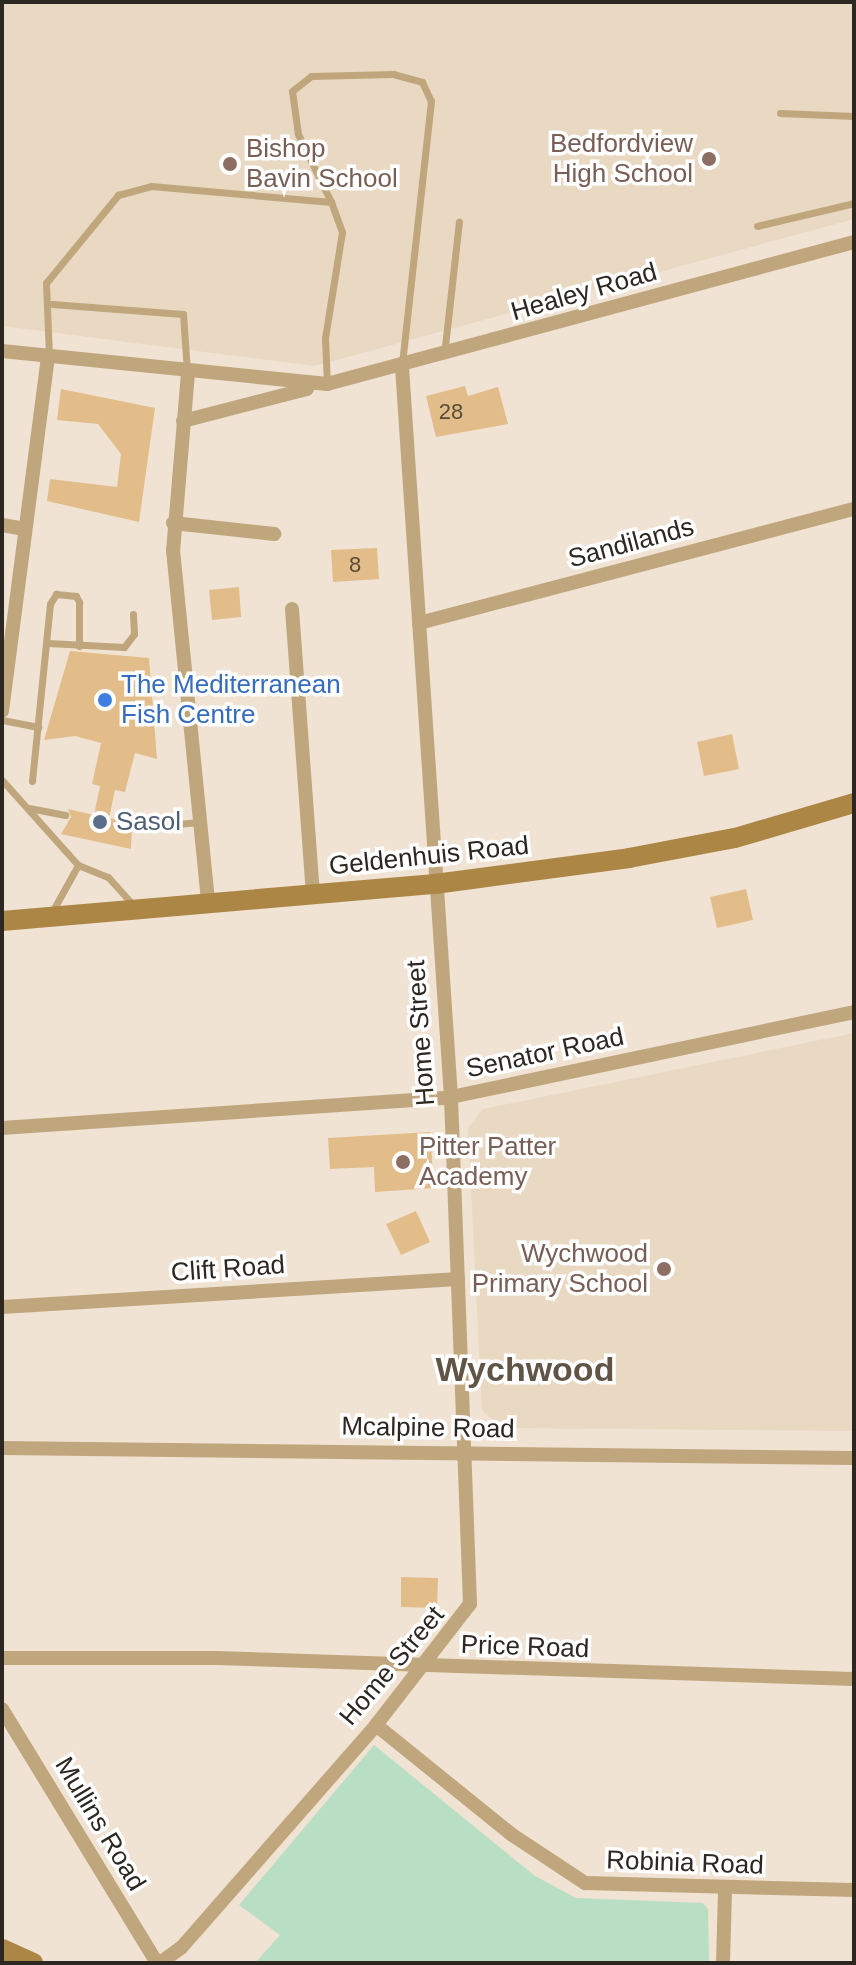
<!DOCTYPE html>
<html>
<head>
<meta charset="utf-8">
<style>
	body { margin:0 }
	#map { position:relative; width:856px; height:1965px; overflow:hidden; background:#f0e3d3; font-family:Helvetica,sans-serif }
	div>[style] { position:absolute }
	[style*='--x'] { left:calc(var(--x)*1px); top:calc(var(--y)*1px); width:calc(var(--w)*1px); rotate:calc(var(--a)*1deg) }
	.built>* { inset:0; background:#e9d8c2 }
	.green>* { inset:0; background:#b8dec4 }
	.building>* { inset:0; background:#e2bd8a }
	.lane>* { height:7px; margin:-3.5px; padding:0 3.5px; transform-origin:3.5px; border-radius:3.5px; background:#c0a67d }
	.street>* { height:14px; margin:-7px; padding:0 7px; transform-origin:7px; border-radius:7px; background:#c0a67d }
	.secondary>* { height:20px; margin:-10px; padding:0 10px; transform-origin:10px; border-radius:10px; background:#ac8645 }
	.dots>* { width:22px; height:22px; translate:-50% -50%; box-sizing:border-box; border:4px solid #fff; border-radius:50% }
	span { translate:-50% -50%; white-space:nowrap; text-align:center; line-height:1.15; -webkit-text-stroke:7px #fff; paint-order:stroke }
	.number-label { font-size:22px; color:#5a4c3b }
	.number-label span { -webkit-text-stroke-width:0 }
	.education-label { font-size:26px; color:#785e54 }
	.right { translate:-100% -50%; text-align:right }
	.left { translate:0 -50%; text-align:left }
	.street-label { font-size:26px; color:#2c2721 }
	.shop-label { font-size:26px; color:#366cbe }
	.service-label { font-size:26px; color:#4e5e75 }
	.district-label { font-size:34px; color:#5f5446; font-weight:700 }
	.frame { position:absolute; inset:0; border:4px solid #2c2721; pointer-events:none }
</style>
</head>
<body>
<div id="map">
	<div class="built">
		<div style="clip-path:polygon(2px 2px,854px 2px,854px 219px,315px 366px,2px 326px)"></div>
		<div style="clip-path:polygon(854px 1033px,854px 1431px,501px 1428px,482px 1410px,468px 1128px,483px 1109px)"></div>
	</div>
	<div class="green">
		<div style="clip-path:polygon(374px 1745px,535px 1876px,576px 1898px,703px 1903px,708px 1909px,709px 1963px,255px 1963px,280px 1935px,239px 1905px)"></div>
	</div>
	<div class="building">
		<div style="clip-path:polygon(465px 386px,468px 396px,498px 387px,508px 424px,436px 437px,426px 396px)"></div>
		<div style="clip-path:polygon(61px 389px,155px 408px,139px 522px,47px 501px,50px 479px,117px 487px,121px 454px,98px 424px,57px 420px)"></div>
		<div style="clip-path:polygon(377px 548px,379px 579px,333px 582px,331px 550px)"></div>
		<div style="clip-path:polygon(239px 587px,241px 617px,212px 620px,209px 590px)"></div>
		<div style="clip-path:polygon(70px 651px,149px 658px,157px 759px,135px 753px,125px 792px,115px 790px,109px 818px,132px 823px,131px 849px,61px 834px,71px 817px,68px 809px,94px 815px,100px 786px,92px 784px,101px 743px,75px 736px,44px 740px)"></div>
		<div style="clip-path:polygon(732px 734px,739px 769px,704px 776px,697px 742px)"></div>
		<div style="clip-path:polygon(746px 889px,753px 920px,717px 928px,710px 897px)"></div>
		<div style="clip-path:polygon(430px 1132px,434px 1188px,375px 1192px,374px 1167px,330px 1169px,328px 1138px)"></div>
		<div style="clip-path:polygon(416px 1211px,430px 1242px,401px 1255px,386px 1224px)"></div>
		<div style="clip-path:polygon(401px 1577px,438px 1578px,437px 1608px,401px 1607px)"></div>
	</div>
	<div class="lane">
		<div style="--x:780;--y:113;--w:74;--a:2.3"></div>
		<div style="--x:757;--y:226;--w:100;--a:-13.3"></div>
		<div style="--x:52;--y:304;--w:131;--a:4.4"></div>
		<div style="--x:183;--y:314;--w:57;--a:86"></div>
		<div style="--x:49;--y:355;--w:72;--a:-92.4"></div>
		<div style="--x:46;--y:283;--w:114;--a:-50.7"></div>
		<div style="--x:118;--y:195;--w:34;--a:-15"></div>
		<div style="--x:151;--y:186;--w:181;--a:5.1"></div>
		<div style="--x:331;--y:202;--w:76;--a:-115.9"></div>
		<div style="--x:298;--y:134;--w:43;--a:-97.9"></div>
		<div style="--x:292;--y:91;--w:24;--a:-38"></div>
		<div style="--x:311;--y:76;--w:82;--a:-1.4"></div>
		<div style="--x:393;--y:74;--w:30;--a:15"></div>
		<div style="--x:422;--y:82;--w:21;--a:65"></div>
		<div style="--x:431;--y:101;--w:265;--a:96.3"></div>
		<div style="--x:444;--y:355;--w:134;--a:-83.6"></div>
		<div style="--x:327;--y:384;--w:46;--a:-92.5"></div>
		<div style="--x:325;--y:338;--w:107;--a:-80.9"></div>
		<div style="--x:342;--y:232;--w:32;--a:-110"></div>
		<div style="--x:48;--y:643;--w:76;--a:3"></div>
		<div style="--x:124;--y:647;--w:16;--a:-52"></div>
		<div style="--x:134;--y:634;--w:20;--a:-93"></div>
		<div style="--x:2;--y:720;--w:37;--a:11"></div>
		<div style="--x:2;--y:780;--w:114;--a:48.2"></div>
		<div style="--x:78;--y:865;--w:32;--a:22"></div>
		<div style="--x:108;--y:877;--w:39;--a:48"></div>
		<div style="--x:32;--y:781;--w:178;--a:-84.2"></div>
		<div style="--x:50;--y:604;--w:12;--a:-59"></div>
		<div style="--x:56;--y:594;--w:20;--a:6"></div>
		<div style="--x:76;--y:596;--w:7;--a:63"></div>
		<div style="--x:79;--y:602;--w:44;--a:90"></div>
		<div style="--x:29;--y:808;--w:37;--a:11"></div>
		<div style="--x:136;--y:828;--w:63;--a:-5.4"></div>
		<div style="--x:52;--y:912;--w:54;--a:-61"></div>
	</div>
	<div class="street">
		<div style="--x:2;--y:351;--w:327;--a:5.8"></div>
		<div style="--x:327;--y:384;--w:546;--a:-15.08"></div>
		<div style="--x:188;--y:373;--w:178;--a:94.8"></div>
		<div style="--x:173;--y:550;--w:354;--a:84.3"></div>
		<div style="--x:183;--y:421;--w:128;--a:-14.5"></div>
		<div style="--x:173;--y:523;--w:102;--a:6.2"></div>
		<div style="--x:2;--y:525;--w:23;--a:10"></div>
		<div style="--x:292;--y:609;--w:286;--a:85.8"></div>
		<div style="--x:419;--y:623;--w:450;--a:-14.7"></div>
		<div style="--x:2;--y:711;--w:357;--a:-82.6"></div>
		<div style="--x:2;--y:1128;--w:450;--a:-3.9"></div>
		<div style="--x:451;--y:1097;--w:412;--a:-11.9"></div>
		<div style="--x:2;--y:1307;--w:457;--a:-3.5"></div>
		<div style="--x:2;--y:1448;--w:852;--a:0.67"></div>
		<div style="--x:2;--y:1658;--w:215;--a:0"></div>
		<div style="--x:217;--y:1658;--w:637;--a:1.89"></div>
		<div style="--x:2;--y:1709;--w:298;--a:58.6"></div>
		<div style="--x:376;--y:1725;--w:174;--a:38.9"></div>
		<div style="--x:511;--y:1834;--w:89;--a:33.5"></div>
		<div style="--x:585;--y:1883;--w:269;--a:1.5"></div>
		<div style="--x:160;--y:1963;--w:26;--a:-36"></div>
		<div style="--x:181;--y:1948;--w:296;--a:-48.8"></div>
		<div style="--x:376;--y:1725;--w:153;--a:-52.2"></div>
		<div style="--x:470;--y:1604;--w:507;--a:-92.15"></div>
		<div style="--x:451;--y:1097;--w:732;--a:-93.84"></div>
		<div style="--x:723;--y:1963;--w:72;--a:-88.4"></div>
	</div>
	<div class="secondary">
		<div style="--x:2;--y:921;--w:435;--a:-4.9"></div>
		<div style="--x:435;--y:884;--w:196;--a:-7.6"></div>
		<div style="--x:629;--y:858;--w:108;--a:-10.7"></div>
		<div style="--x:735;--y:838;--w:124;--a:-16.4"></div>
		<div style="--x:2;--y:1949;--w:34;--a:24"></div>
	</div>
	<div class="dots">
		<div style="left:709px;top:159px;background:#8d6e63"></div>
		<div style="left:230px;top:164px;background:#8d6e63"></div>
		<div style="left:105px;top:700px;background:#3f7fe0"></div>
		<div style="left:100px;top:822px;background:#5c6f8a"></div>
		<div style="left:403px;top:1162px;background:#8d6e63"></div>
		<div style="left:664px;top:1269px;background:#8d6e63"></div>
	</div>
	<div class="number-label">
		<span style="left:451px;top:412px">28</span>
		<span style="left:355px;top:565px">8</span>
	</div>
	<div class="education-label">
		<span class="right" style="left:693px;top:159px">Bedfordview<br>High School</span>
		<span class="left" style="left:246px;top:164px">Bishop<br>Bavin School</span>
		<span class="left" style="left:419px;top:1162px">Pitter Patter<br>Academy</span>
		<span class="right" style="left:648px;top:1269px">Wychwood<br>Primary School</span>
	</div>
	<div class="street-label">
		<span style="left:584px;top:292px;rotate:-16deg">Healey Road</span>
		<span style="left:631px;top:543px;rotate:-15deg">Sandilands</span>
		<span style="left:429px;top:856px;rotate:-6deg">Geldenhuis Road</span>
		<span style="left:421px;top:1033px;rotate:-94deg">Home Street</span>
		<span style="left:545px;top:1053px;rotate:-12deg">Senator Road</span>
		<span style="left:228px;top:1269px;rotate:-4deg">Clift Road</span>
		<span style="left:428px;top:1428px;rotate:1deg">Mcalpine Road</span>
		<span style="left:525px;top:1647px;rotate:2deg">Price Road</span>
		<span style="left:392px;top:1666px;rotate:-50deg">Home Street</span>
		<span style="left:100px;top:1824px;rotate:59deg">Mullins Road</span>
		<span style="left:685px;top:1863px;rotate:2deg">Robinia Road</span>
	</div>
	<div class="shop-label">
		<span class="left" style="left:121px;top:700px">The Mediterranean<br>Fish Centre</span>
	</div>
	<div class="service-label">
		<span class="left" style="left:116px;top:822px">Sasol</span>
	</div>
	<div class="district-label">
		<span style="left:525px;top:1370px">Wychwood</span>
	</div>
	<div class="frame"></div>
</div>
</body>
</html>
